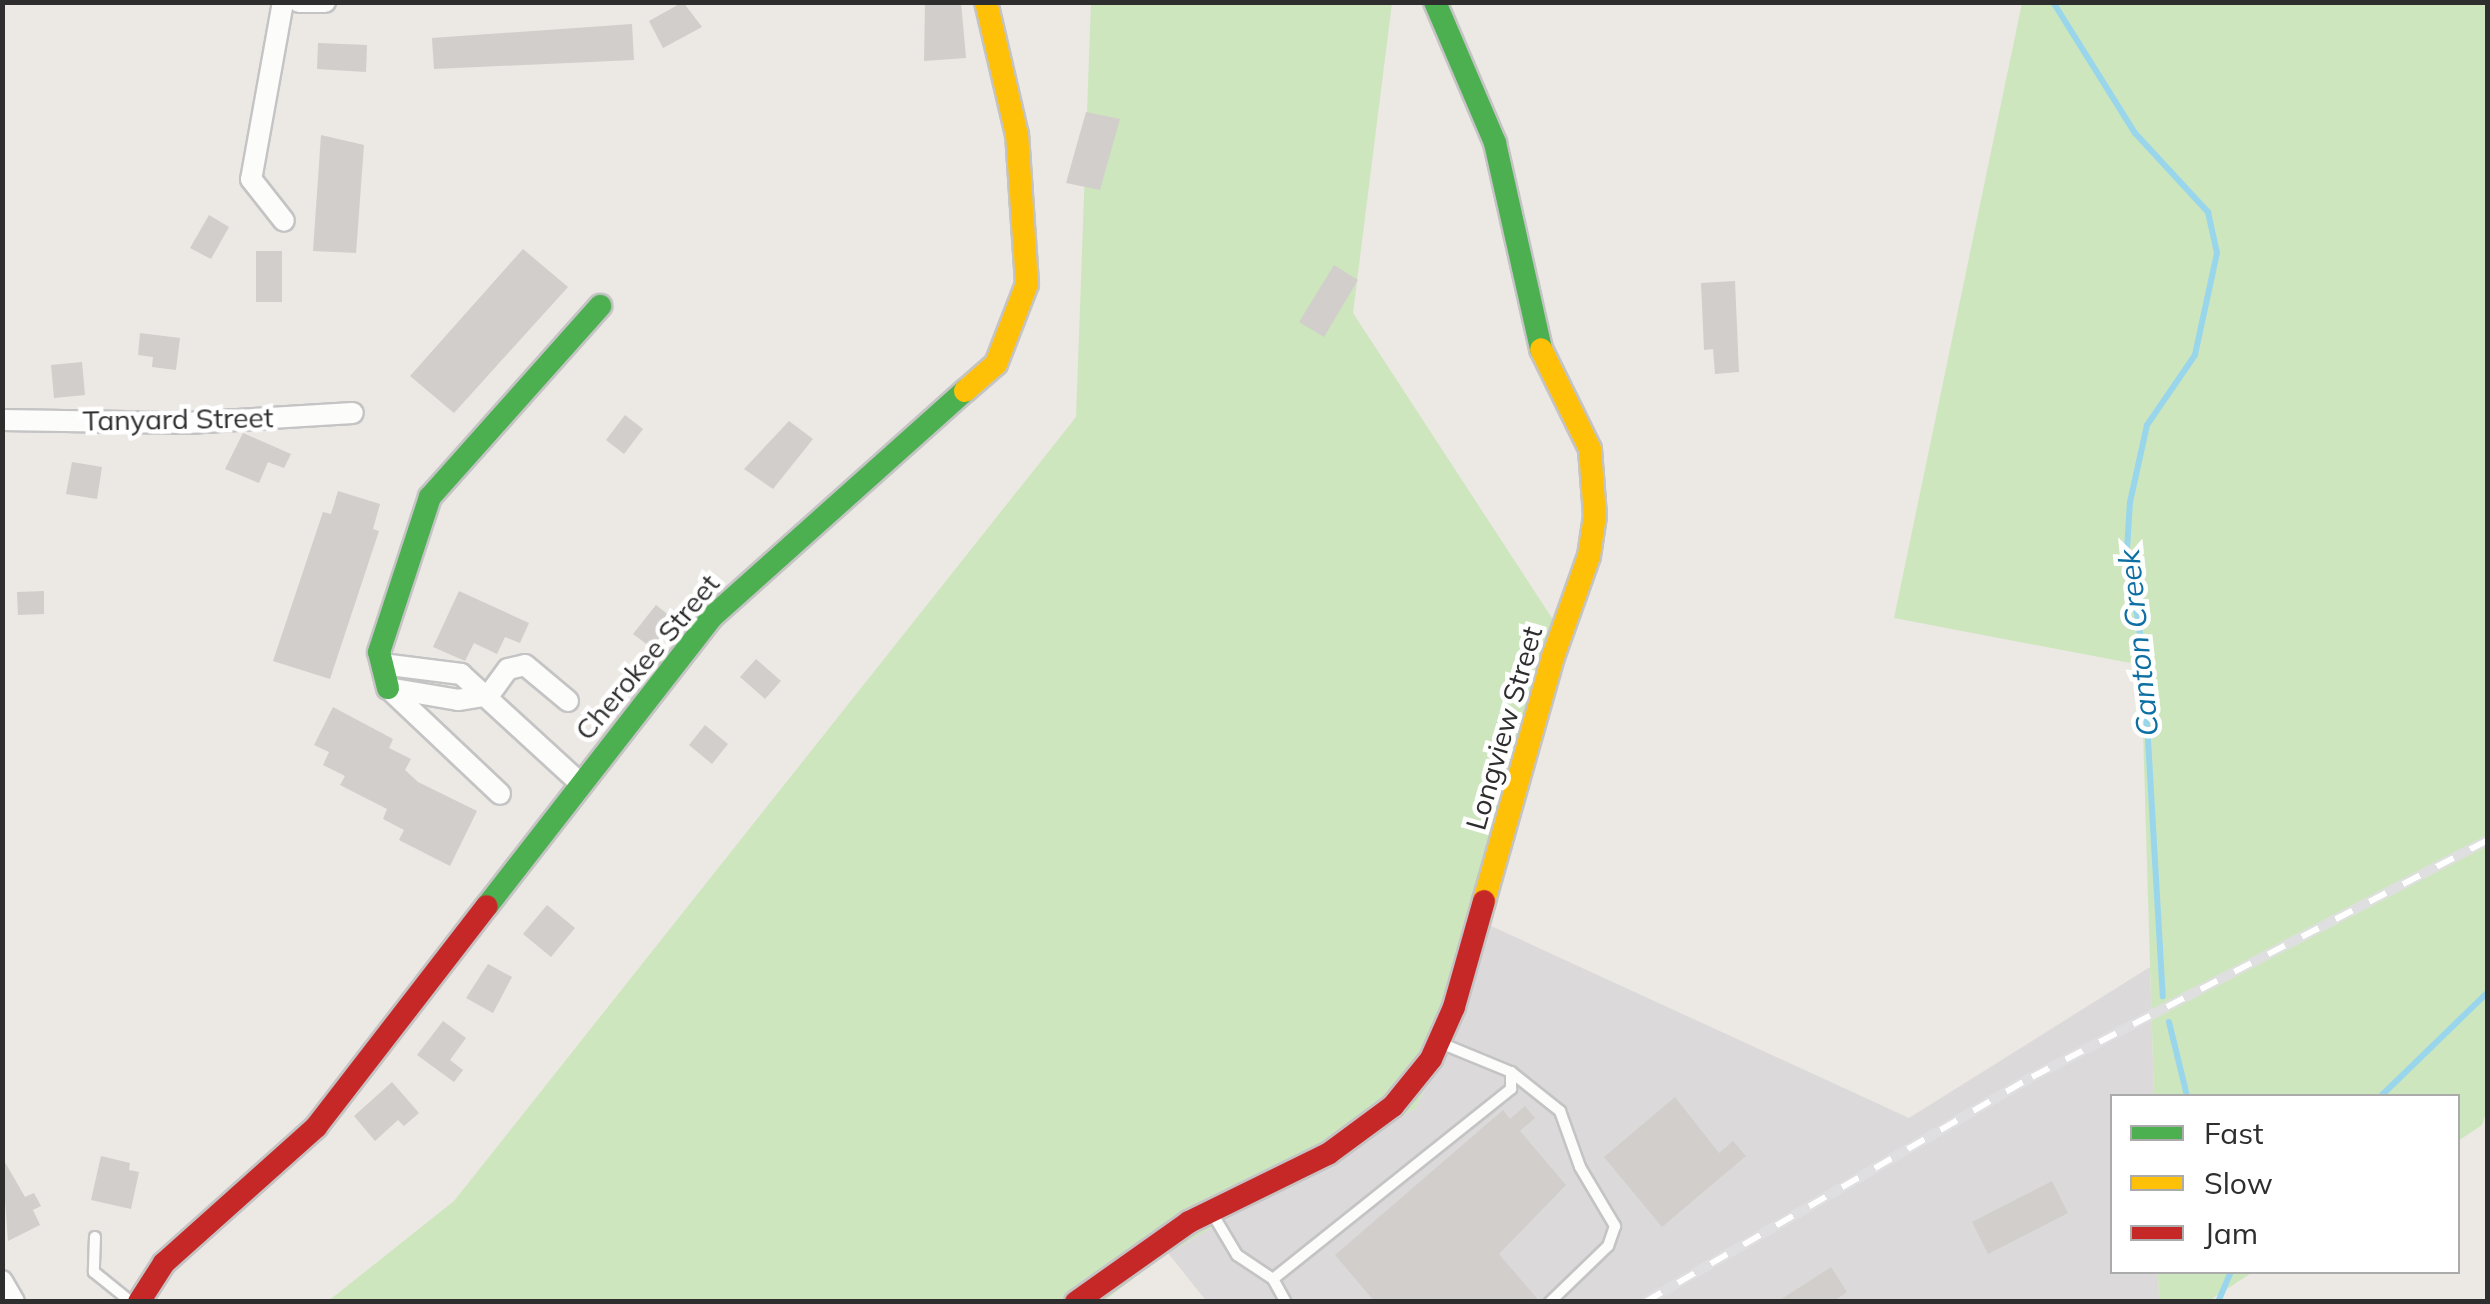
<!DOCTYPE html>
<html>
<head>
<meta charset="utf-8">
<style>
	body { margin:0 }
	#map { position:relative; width:2490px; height:1304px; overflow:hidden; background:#ece8e4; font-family:Mulish,sans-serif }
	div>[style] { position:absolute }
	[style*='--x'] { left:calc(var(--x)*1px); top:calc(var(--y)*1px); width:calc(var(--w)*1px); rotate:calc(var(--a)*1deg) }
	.industrial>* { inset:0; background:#dcd9db }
	.green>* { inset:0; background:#cee6be }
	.stream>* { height:6px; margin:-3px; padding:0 3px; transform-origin:3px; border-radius:3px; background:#99d6ec }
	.building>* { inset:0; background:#d1cecb }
	.roads { filter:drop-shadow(2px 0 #c5c4c5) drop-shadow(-2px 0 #c5c4c5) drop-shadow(0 2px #c5c4c5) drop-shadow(0 -2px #c5c4c5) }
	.lane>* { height:10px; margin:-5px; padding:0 5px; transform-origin:5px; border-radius:5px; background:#fcfcfb }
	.street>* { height:20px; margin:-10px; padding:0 10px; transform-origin:10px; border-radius:10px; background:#fcfcfb }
	.fast>* { height:22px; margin:-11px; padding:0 11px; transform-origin:11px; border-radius:11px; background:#4caf50 }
	.slow>* { height:22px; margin:-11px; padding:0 11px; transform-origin:11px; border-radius:11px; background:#ffc107 }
	.jam>* { height:22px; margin:-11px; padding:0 11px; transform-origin:11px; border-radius:11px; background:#c62828 }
	.rail>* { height:10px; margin-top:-5px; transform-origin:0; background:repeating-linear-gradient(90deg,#fff 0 19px,#dfdfe1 0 38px); box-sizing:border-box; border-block:2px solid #dfdfe1 }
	span { translate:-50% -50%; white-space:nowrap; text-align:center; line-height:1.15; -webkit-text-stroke:9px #fff; paint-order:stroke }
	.street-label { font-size:28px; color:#2e2e2e }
	.water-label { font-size:30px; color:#0d6fa3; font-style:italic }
	.frame { position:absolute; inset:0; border:5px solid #2e2e2e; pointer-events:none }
	.legend { position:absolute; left:2110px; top:1094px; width:350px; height:180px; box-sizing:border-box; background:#fff; border:2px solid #ababab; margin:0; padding:12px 18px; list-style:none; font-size:30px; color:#2e2e2e }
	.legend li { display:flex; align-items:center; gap:20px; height:50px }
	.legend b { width:50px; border:2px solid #ababab }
</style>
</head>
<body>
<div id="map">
	<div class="industrial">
		<div style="clip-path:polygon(1491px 926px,1909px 1118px,2150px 967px,2154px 1096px,2112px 1096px,2112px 1272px,2158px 1272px,2159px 1301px,1207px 1302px,1168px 1253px,1416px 1108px)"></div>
	</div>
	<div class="green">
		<div style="clip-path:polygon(1091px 3px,1392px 3px,1353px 313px,1565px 638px,1491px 927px,1416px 1108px,1163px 1256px,1104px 1301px,327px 1302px,454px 1201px,1076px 417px)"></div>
		<div style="clip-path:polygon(2022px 3px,2487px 3px,2488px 1106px,2482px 1125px,2458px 1141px,2458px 1096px,2154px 1096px,2141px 665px,1894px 618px)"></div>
		<div style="clip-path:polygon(2158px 1272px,2253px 1272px,2207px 1302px,2159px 1301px)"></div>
	</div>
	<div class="stream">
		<div style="--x:2053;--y:2;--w:155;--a:58"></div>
		<div style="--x:2135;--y:133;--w:108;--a:47.3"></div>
		<div style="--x:2208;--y:212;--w:42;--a:77.6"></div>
		<div style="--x:2217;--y:253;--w:104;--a:102.2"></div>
		<div style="--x:2195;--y:355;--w:85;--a:124.4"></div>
		<div style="--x:2147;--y:425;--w:79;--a:102.4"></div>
		<div style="--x:2130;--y:502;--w:48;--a:93.6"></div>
		<div style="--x:2127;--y:550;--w:104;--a:81.2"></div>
		<div style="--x:2143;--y:653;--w:344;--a:86.7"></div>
		<div style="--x:2169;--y:1022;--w:76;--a:76.3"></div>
		<div style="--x:2381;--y:1096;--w:149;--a:-44.2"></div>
		<div style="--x:2218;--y:1302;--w:33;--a:-67"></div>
	</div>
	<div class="building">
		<div style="clip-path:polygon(683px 2px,702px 27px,663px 48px,649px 21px)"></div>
		<div style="clip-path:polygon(925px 2px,961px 2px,966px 58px,924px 61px)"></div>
		<div style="clip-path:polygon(632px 24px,634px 60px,434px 69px,432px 38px)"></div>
		<div style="clip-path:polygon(318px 43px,367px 45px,366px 72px,317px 69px)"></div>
		<div style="clip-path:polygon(1086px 112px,1120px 119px,1100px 190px,1066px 183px)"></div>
		<div style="clip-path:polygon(321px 135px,364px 145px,356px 253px,313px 251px)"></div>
		<div style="clip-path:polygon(209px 215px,229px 227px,211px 259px,190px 248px)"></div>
		<div style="clip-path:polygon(523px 249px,568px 287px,454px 413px,410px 376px)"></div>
		<div style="clip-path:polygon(256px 251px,282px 251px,282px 302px,256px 302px)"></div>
		<div style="clip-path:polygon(1334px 265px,1358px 280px,1324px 337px,1299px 322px)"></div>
		<div style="clip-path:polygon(1735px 281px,1739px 372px,1715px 374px,1713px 349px,1704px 350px,1701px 283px)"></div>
		<div style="clip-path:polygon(140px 333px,180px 338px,176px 370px,152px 367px,153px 357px,138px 355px)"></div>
		<div style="clip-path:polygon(82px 362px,85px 395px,54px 398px,51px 365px)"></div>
		<div style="clip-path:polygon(625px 415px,643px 429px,624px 454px,606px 440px)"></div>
		<div style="clip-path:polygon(789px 421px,813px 439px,773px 489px,744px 469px)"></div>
		<div style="clip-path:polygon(243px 433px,291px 454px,284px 468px,268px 462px,259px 483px,225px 469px)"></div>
		<div style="clip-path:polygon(72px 462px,102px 467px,97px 499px,66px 494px)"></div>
		<div style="clip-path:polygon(338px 491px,380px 504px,373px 529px,379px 531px,330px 679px,273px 661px,323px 512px,331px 514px)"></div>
		<div style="clip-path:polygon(44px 591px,44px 614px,18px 615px,17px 592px)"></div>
		<div style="clip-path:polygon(459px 591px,529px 623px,520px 643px,505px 637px,497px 654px,474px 643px,465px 661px,433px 647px)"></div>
		<div style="clip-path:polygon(656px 605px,675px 620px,653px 649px,633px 634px)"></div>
		<div style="clip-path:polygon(756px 659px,781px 681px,765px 699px,740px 677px)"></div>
		<div style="clip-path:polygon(333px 707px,393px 739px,389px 748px,411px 759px,405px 770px,418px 782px,477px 811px,450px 866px,399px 840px,404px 830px,383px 819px,387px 809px,340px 785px,345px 776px,323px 765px,329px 752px,314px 745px)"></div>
		<div style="clip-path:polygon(705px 725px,728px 744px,712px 764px,689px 745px)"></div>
		<div style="clip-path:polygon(547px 905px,575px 928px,551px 957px,523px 934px)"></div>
		<div style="clip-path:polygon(488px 964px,512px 977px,493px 1013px,466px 998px)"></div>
		<div style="clip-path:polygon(443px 1021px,466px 1038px,450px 1060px,463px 1070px,454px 1082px,417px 1055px)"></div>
		<div style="clip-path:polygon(392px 1082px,419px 1113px,404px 1126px,398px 1120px,375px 1141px,354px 1116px)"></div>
		<div style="clip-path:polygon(1675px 1097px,1719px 1153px,1733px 1141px,1746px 1156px,1662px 1227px,1604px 1157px)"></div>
		<div style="clip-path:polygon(1525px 1106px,1535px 1118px,1520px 1131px,1566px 1185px,1499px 1254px,1540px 1302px,1375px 1302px,1335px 1255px,1503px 1110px,1510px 1119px)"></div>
		<div style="clip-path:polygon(101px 1156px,130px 1163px,129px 1170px,139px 1172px,131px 1209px,91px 1200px)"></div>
		<div style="clip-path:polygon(2px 1157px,25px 1197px,34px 1193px,41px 1206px,33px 1210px,40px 1225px,8px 1241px)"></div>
		<div style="clip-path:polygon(2052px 1181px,2068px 1213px,1988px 1254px,1972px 1222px)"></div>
		<div style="clip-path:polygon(1831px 1267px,1847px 1292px,1833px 1302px,1777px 1302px)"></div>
	</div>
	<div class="roads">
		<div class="lane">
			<div style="--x:1511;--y:1072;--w:63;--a:38.5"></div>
			<div style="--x:1560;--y:1111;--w:59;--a:70.3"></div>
			<div style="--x:1580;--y:1167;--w:69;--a:59.3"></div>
			<div style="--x:1615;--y:1226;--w:21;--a:109"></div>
			<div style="--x:1608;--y:1246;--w:81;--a:136"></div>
			<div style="--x:1212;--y:1213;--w:49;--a:59.2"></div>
			<div style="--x:1237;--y:1255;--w:43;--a:33.7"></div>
			<div style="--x:1273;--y:1279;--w:305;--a:-38.6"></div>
			<div style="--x:1511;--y:1089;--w:17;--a:-90"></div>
			<div style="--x:1511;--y:1072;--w:74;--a:-157.6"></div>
			<div style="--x:95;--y:1237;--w:35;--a:92"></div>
			<div style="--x:94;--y:1272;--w:48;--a:39"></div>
			<div style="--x:1273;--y:1279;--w:26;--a:61"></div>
		</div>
		<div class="street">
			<div style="--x:283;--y:2;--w:180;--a:100.2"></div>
			<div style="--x:251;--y:179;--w:53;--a:51.8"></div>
			<div style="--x:299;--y:2;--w:26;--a:0"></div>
			<div style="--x:2;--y:420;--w:186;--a:0.9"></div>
			<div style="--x:188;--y:423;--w:165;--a:-3.5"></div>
			<div style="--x:382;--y:664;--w:80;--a:7.2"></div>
			<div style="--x:461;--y:674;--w:163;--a:42.5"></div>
			<div style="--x:388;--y:688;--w:154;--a:43.4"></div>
			<div style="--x:388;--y:688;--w:71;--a:9.7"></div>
			<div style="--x:458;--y:700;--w:31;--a:-9"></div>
			<div style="--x:489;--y:695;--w:32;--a:-54"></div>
			<div style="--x:508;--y:669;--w:17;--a:-13"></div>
			<div style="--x:525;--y:665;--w:56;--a:39.9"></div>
			<div style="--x:2;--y:1281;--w:24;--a:60"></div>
		</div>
		<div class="fast">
			<div style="--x:1435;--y:2;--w:153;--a:66.9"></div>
			<div style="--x:1495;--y:143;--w:211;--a:77.4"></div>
			<div style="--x:388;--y:688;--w:37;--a:-104"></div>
			<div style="--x:379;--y:652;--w:163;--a:-71.8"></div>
			<div style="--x:430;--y:497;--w:256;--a:-48.3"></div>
			<div style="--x:487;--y:906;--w:368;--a:-52.1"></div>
			<div style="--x:713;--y:616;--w:338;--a:-41.8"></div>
		</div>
		<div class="slow">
			<div style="--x:965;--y:391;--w:41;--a:-41.1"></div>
			<div style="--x:996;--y:364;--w:86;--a:-68.8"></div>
			<div style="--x:1027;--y:284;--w:149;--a:-93.8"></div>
			<div style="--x:1017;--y:135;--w:137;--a:-103.1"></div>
			<div style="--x:1484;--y:901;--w:254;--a:-74.2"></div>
			<div style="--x:1553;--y:657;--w:107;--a:-70.4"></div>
			<div style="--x:1589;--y:556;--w:40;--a:-81.5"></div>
			<div style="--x:1595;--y:516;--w:67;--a:-94.3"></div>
			<div style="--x:1590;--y:449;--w:111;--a:-116.1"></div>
		</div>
		<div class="jam">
			<div style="--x:139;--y:1302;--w:46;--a:-57.3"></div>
			<div style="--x:164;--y:1263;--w:204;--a:-41.8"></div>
			<div style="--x:316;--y:1127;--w:279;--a:-52.3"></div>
			<div style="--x:1076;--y:1302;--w:138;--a:-35.3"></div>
			<div style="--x:1189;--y:1222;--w:155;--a:-26.1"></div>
			<div style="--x:1328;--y:1154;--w:81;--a:-36.4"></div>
			<div style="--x:1393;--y:1106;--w:60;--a:-51"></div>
			<div style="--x:1431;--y:1059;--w:57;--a:-66.1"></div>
			<div style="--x:1454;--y:1007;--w:110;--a:-74.2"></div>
		</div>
	</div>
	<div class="rail">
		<div style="--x:1645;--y:1302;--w:448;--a:-30.2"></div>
		<div style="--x:2032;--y:1077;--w:514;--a:-27.46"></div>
	</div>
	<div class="street-label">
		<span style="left:178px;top:419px;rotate:-1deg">Tanyard Street</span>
		<span style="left:647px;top:657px;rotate:-50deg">Cherokee Street</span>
		<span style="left:1504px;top:728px;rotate:-74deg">Longview Street</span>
	</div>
	<div class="water-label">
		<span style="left:2138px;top:643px;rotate:-96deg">Canton Creek</span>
	</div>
	<div class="frame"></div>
	<ul class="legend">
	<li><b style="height:12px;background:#4caf50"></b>Fast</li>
	<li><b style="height:12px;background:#ffc107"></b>Slow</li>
	<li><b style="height:12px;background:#c62828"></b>Jam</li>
	</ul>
</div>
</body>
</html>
